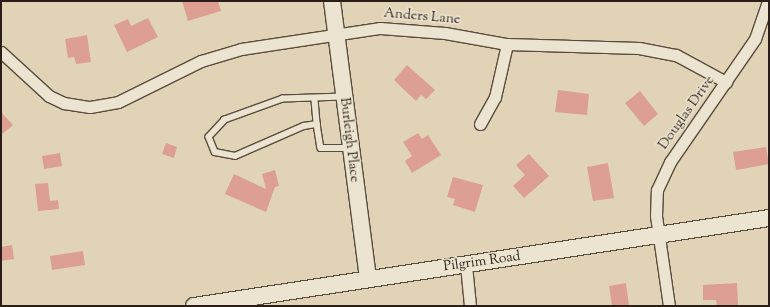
<!DOCTYPE html>
<html>
<head>
<meta charset="utf-8">
<style>
	body { margin:0 }
	#map { position:relative; width:770px; height:307px; overflow:hidden; background:#e1d4b6; font-family:"Sorts Mill Goudy",serif }
	div>[style] { position:absolute }
	[style*='--x'] { left:calc(var(--x)*1px); top:calc(var(--y)*1px); width:calc(var(--w)*1px); rotate:calc(var(--a)*1deg) }
	.building>* { inset:0; background:#dd9f93 }
	.roads { filter:drop-shadow(1px 0 #584c3f) drop-shadow(-1px 0 #584c3f) drop-shadow(0 1px #584c3f) drop-shadow(0 -1px #584c3f) }
	.lane>* { height:5.5px; margin:-2.75px; padding:0 2.75px; transform-origin:2.75px; border-radius:2.75px; background:#ece3d0 }
	.street>* { height:11px; margin:-5.5px; padding:0 5.5px; transform-origin:5.5px; border-radius:5.5px; background:#ece3d0 }
	.secondary>* { height:16px; margin:-8px; padding:0 8px; transform-origin:8px; border-radius:8px; background:#ece3d0 }
	span { translate:-50% -50%; white-space:nowrap; text-align:center; line-height:1.15; -webkit-text-stroke:3px #ece3d0; paint-order:stroke }
	.street-label { font-size:14px; color:#2b1e17 }
	.frame { position:absolute; inset:0; border:2px solid #2b1e17; pointer-events:none }
</style>
</head>
<body>
<div id="map">
	<div class="building">
		<div style="clip-path:polygon(182px 1px,218px 1px,221px 11px,188px 21px)"></div>
		<div style="clip-path:polygon(148px 18px,158px 37px,127px 52px,114px 25px,128px 19px,131px 26px)"></div>
		<div style="clip-path:polygon(87px 35px,91px 62px,76px 64px,74px 57px,68px 58px,65px 39px)"></div>
		<div style="clip-path:polygon(407px 65px,435px 90px,426px 99px,421px 95px,416px 101px,394px 80px)"></div>
		<div style="clip-path:polygon(558px 90px,589px 94px,587px 115px,555px 112px)"></div>
		<div style="clip-path:polygon(640px 91px,658px 114px,644px 126px,625px 103px)"></div>
		<div style="clip-path:polygon(1px 112px,13px 125px,1px 135px)"></div>
		<div style="clip-path:polygon(418px 133px,422px 139px,428px 135px,441px 155px,412px 173px,405px 161px,412px 156px,403px 142px)"></div>
		<div style="clip-path:polygon(166px 143px,177px 147px,174px 158px,162px 154px)"></div>
		<div style="clip-path:polygon(766px 147px,769px 164px,736px 170px,733px 152px)"></div>
		<div style="clip-path:polygon(60px 153px,62px 166px,44px 169px,42px 156px)"></div>
		<div style="clip-path:polygon(529px 154px,549px 176px,524px 198px,513px 186px,525px 175px,516px 165px)"></div>
		<div style="clip-path:polygon(608px 163px,614px 198px,593px 201px,587px 167px)"></div>
		<div style="clip-path:polygon(275px 170px,279px 186px,275px 187px,266px 212px,225px 194px,234px 174px,266px 189px,262px 174px)"></div>
		<div style="clip-path:polygon(453px 177px,483px 185px,475px 212px,453px 205px,455px 199px,447px 197px)"></div>
		<div style="clip-path:polygon(48px 183px,50px 201px,58px 200px,59px 209px,38px 211px,35px 184px)"></div>
		<div style="clip-path:polygon(12px 245px,14px 259px,1px 261px,1px 247px)"></div>
		<div style="clip-path:polygon(83px 251px,85px 265px,52px 270px,50px 256px)"></div>
		<div style="clip-path:polygon(626px 283px,629px 306px,612px 306px,609px 286px)"></div>
		<div style="clip-path:polygon(737px 283px,738px 305px,717px 306px,716px 300px,703px 300px,703px 285px)"></div>
	</div>
	<div class="roads">
		<div class="lane">
			<div style="--x:344;--y:97;--w:61;--a:178.1"></div>
			<div style="--x:283;--y:99;--w:62;--a:160.1"></div>
			<div style="--x:225;--y:120;--w:23;--a:133"></div>
			<div style="--x:209;--y:137;--w:16;--a:68"></div>
			<div style="--x:215;--y:152;--w:20;--a:11"></div>
			<div style="--x:235;--y:156;--w:75;--a:-23.5"></div>
			<div style="--x:304;--y:126;--w:13;--a:-9"></div>
			<div style="--x:317;--y:124;--w:24;--a:81"></div>
			<div style="--x:321;--y:148;--w:29;--a:0"></div>
			<div style="--x:315;--y:100;--w:24;--a:85"></div>
		</div>
		<div class="street">
			<div style="--x:1;--y:52;--w:65;--a:42.5"></div>
			<div style="--x:49;--y:96;--w:17;--a:25"></div>
			<div style="--x:64;--y:103;--w:26;--a:9"></div>
			<div style="--x:90;--y:107;--w:28;--a:-10"></div>
			<div style="--x:118;--y:102;--w:93;--a:-26.3"></div>
			<div style="--x:201;--y:61;--w:42;--a:-16.7"></div>
			<div style="--x:241;--y:49;--w:141;--a:-8.6"></div>
			<div style="--x:380;--y:28;--w:65;--a:4.4"></div>
			<div style="--x:445;--y:33;--w:63;--a:10.1"></div>
			<div style="--x:507;--y:44;--w:132;--a:1.7"></div>
			<div style="--x:639;--y:48;--w:38;--a:11"></div>
			<div style="--x:676;--y:55;--w:57;--a:28.4"></div>
			<div style="--x:480;--y:124;--w:31;--a:-61"></div>
			<div style="--x:495;--y:97;--w:54;--a:-77.2"></div>
			<div style="--x:466;--y:265;--w:41;--a:84.4"></div>
			<div style="--x:669;--y:306;--w:91;--a:-98.2"></div>
			<div style="--x:656;--y:216;--w:26;--a:-88"></div>
			<div style="--x:657;--y:190;--w:31;--a:-65"></div>
			<div style="--x:670;--y:162;--w:150;--a:-55.4"></div>
			<div style="--x:755;--y:39;--w:40;--a:-71.1"></div>
		</div>
		<div class="secondary">
			<div style="--x:332;--y:1;--w:279;--a:82.6"></div>
			<div style="--x:194;--y:306;--w:582;--a:-8.7"></div>
		</div>
	</div>
	<div class="street-label">
		<span style="left:422px;top:17px;rotate:5deg">Anders Lane</span>
		<span style="left:687px;top:113px;rotate:-55deg">Douglas Drive</span>
		<span style="left:349px;top:140px;rotate:83deg">Burleigh Place</span>
		<span style="left:482px;top:262px;rotate:-8deg">Pilgrim Road</span>
	</div>
	<div class="frame"></div>
</div>
</body>
</html>
